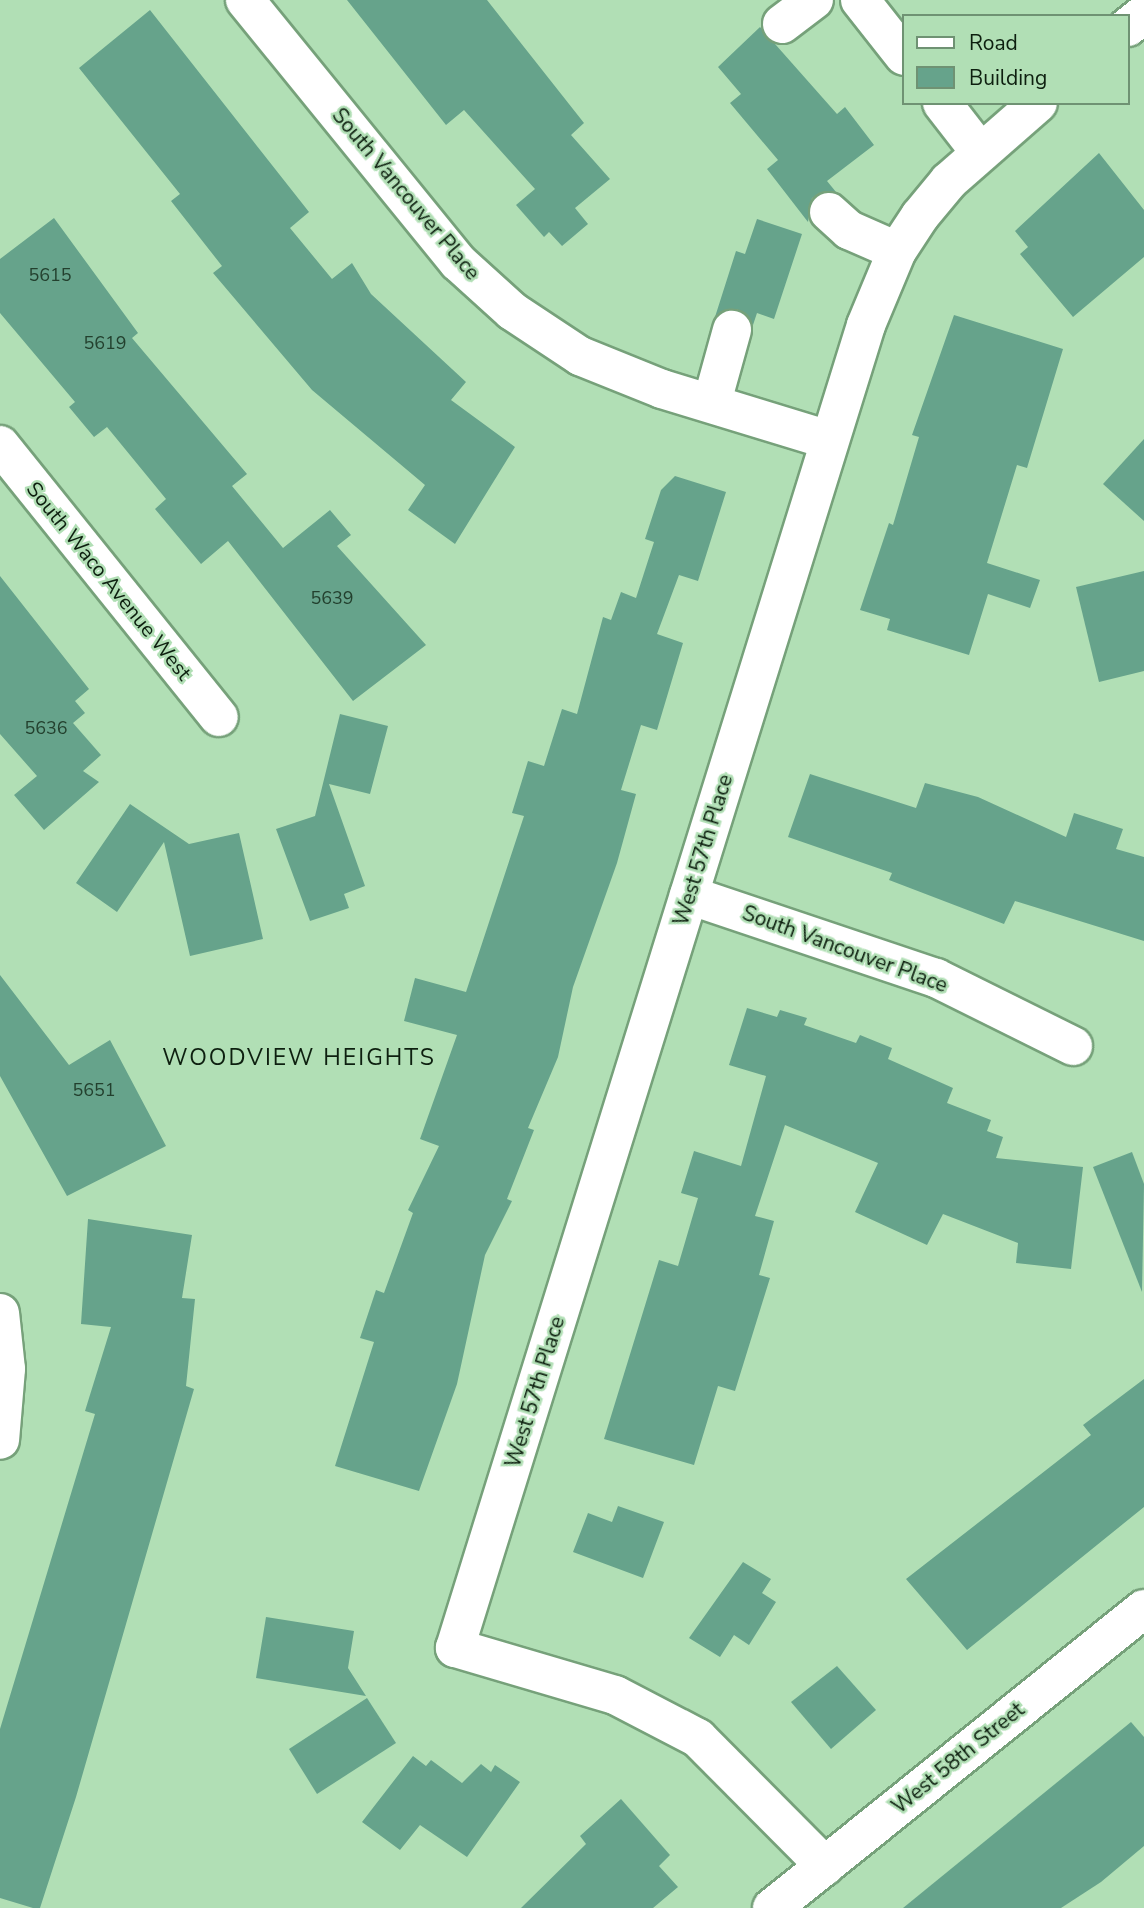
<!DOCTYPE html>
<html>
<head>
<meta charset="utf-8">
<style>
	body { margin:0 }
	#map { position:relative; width:1144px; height:1908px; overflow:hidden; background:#b1dfb5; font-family:"Nunito Sans",sans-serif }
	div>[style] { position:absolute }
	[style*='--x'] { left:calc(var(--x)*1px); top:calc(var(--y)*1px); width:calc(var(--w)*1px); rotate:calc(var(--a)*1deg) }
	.building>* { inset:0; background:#66a38b }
	.roads { filter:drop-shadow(2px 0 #76a17a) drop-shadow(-2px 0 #76a17a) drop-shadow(0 2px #76a17a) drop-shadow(0 -2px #76a17a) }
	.minor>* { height:38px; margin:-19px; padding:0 19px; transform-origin:19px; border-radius:19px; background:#fff }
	span { translate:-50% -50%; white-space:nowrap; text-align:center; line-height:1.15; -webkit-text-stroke:5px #b1dfb5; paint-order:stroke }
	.number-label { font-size:18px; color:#23402e }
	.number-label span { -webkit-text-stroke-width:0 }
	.street-label { font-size:21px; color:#0d1f0f }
	.neighbourhood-label { font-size:23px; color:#0d1f0f; letter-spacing:2px }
	.legend { position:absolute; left:902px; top:14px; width:228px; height:91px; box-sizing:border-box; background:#b1dfb5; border:2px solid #6f9273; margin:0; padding:9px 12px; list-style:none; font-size:21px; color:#0d1f0f }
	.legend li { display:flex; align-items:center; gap:14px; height:35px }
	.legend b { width:35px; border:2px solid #6f9273 }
</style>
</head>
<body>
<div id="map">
	<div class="building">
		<div style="clip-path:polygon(347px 0,487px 0,584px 123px,571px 135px,610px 179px,575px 208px,588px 224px,562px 246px,549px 232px,544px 237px,516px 205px,535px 189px,464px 110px,446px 125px)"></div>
		<div style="clip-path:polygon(150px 10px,309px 212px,290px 228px,332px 279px,352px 263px,371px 294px,466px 382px,451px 400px,515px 447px,455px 544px,408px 510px,425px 485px,312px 390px,213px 273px,222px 266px,171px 201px,180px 194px,79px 68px)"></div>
		<div style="clip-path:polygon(760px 27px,837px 114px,845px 107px,874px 145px,827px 181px,836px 192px,812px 198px,808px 222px,767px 169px,778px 160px,730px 103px,741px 94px,718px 67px)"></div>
		<div style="clip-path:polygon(1099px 153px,1144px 210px,1144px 257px,1073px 317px,1020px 254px,1028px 247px,1015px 231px)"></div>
		<div style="clip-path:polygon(54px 218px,138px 333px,132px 338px,247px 474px,232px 486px,283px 548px,330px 510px,351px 535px,337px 546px,426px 645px,353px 701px,228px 541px,201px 564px,155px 509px,166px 499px,107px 427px,94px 437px,69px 407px,75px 402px,0 313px,0 259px)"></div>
		<div style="clip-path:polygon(757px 219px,802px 234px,774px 319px,757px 313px,753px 325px,737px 309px,715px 317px,736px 251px,745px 254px)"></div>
		<div style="clip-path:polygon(954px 315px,1063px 349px,1027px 468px,1017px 465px,987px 563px,1040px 580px,1030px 608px,988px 594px,969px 655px,887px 630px,890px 619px,860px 610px,889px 523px,893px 525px,919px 437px,912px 435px)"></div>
		<div style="clip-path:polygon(1144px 439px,1144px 521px,1103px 484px)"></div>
		<div style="clip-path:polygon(675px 476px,726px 492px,698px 581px,679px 575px,657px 634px,683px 643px,657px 730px,641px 725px,621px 790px,636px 794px,617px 863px,573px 987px,558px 1057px,528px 1128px,534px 1130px,507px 1199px,512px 1201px,485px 1255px,457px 1384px,419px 1491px,335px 1466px,374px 1342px,360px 1338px,376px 1290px,384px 1293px,413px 1213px,408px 1210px,439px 1146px,420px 1139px,457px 1035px,404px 1021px,415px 978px,466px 992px,524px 816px,512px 813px,528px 761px,544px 766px,562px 709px,577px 714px,603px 617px,611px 620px,621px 592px,636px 598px,654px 542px,645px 539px,661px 490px)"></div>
		<div style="clip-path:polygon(1144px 571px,1144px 671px,1099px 682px,1076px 587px)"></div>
		<div style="clip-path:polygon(0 576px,89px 689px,75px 701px,85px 713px,73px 723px,101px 755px,83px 771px,99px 782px,44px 830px,14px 795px,37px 776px,0 734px)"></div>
		<div style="clip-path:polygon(340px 714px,388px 726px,370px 794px,329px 784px,365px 886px,344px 894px,349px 908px,310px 921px,276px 829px,315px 816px)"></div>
		<div style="clip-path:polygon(810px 774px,916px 808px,925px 783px,978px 797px,1066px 837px,1074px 813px,1123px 829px,1116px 849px,1144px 857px,1144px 941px,1015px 901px,1004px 924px,889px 880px,892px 873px,788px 837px)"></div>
		<div style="clip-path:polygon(130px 804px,189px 844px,239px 833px,263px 939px,190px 956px,164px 842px,117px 912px,76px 883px)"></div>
		<div style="clip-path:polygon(0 975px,69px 1065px,110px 1040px,166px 1146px,67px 1196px,0 1076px)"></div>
		<div style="clip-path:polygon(747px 1008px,777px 1017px,780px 1010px,807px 1018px,804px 1025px,856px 1043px,860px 1035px,892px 1048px,888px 1059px,953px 1088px,947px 1103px,991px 1120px,987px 1131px,1003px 1137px,996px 1158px,1083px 1167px,1071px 1269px,1016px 1263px,1018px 1243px,943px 1214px,927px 1245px,855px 1212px,878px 1163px,785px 1125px,755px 1216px,774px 1221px,759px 1275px,770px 1278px,735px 1391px,718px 1386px,694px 1465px,604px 1439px,659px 1260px,678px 1266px,698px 1198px,681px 1193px,694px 1151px,741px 1166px,766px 1076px,729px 1065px)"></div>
		<div style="clip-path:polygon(1132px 1152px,1144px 1184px,1142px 1292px,1093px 1167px)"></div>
		<div style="clip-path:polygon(88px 1219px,192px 1235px,182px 1298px,195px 1299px,186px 1386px,194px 1389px,76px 1797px,40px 1908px,33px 1908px,0 1898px,0 1729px,95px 1414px,85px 1411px,111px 1327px,81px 1324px)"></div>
		<div style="clip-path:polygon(1144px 1379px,1144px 1507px,967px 1650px,906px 1579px,1091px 1435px,1083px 1425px)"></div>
		<div style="clip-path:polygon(618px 1506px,664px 1522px,643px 1578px,573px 1552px,588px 1513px,612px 1522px)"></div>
		<div style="clip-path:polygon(743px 1562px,771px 1579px,762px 1593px,776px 1602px,749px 1645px,734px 1635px,720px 1657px,689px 1638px)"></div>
		<div style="clip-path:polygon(266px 1617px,354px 1631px,348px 1668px,366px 1696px,256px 1678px)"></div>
		<div style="clip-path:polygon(837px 1666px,876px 1710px,831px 1749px,791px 1702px)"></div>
		<div style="clip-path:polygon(367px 1698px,396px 1743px,317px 1794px,289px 1749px)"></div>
		<div style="clip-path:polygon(1131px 1722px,1144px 1737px,1144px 1846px,1101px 1882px,1061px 1908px,903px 1908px)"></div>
		<div style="clip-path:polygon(413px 1756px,426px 1766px,431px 1760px,462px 1783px,481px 1764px,491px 1772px,495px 1765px,520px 1782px,467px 1857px,420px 1825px,400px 1850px,362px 1822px)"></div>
		<div style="clip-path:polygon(621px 1799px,670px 1855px,659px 1866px,678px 1887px,653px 1908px,521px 1908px,586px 1844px,580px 1836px)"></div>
	</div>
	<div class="roads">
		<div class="minor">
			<div style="--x:245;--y:0;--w:338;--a:50.9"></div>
			<div style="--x:458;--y:262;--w:73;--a:42.2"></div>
			<div style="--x:512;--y:311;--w:82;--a:33.5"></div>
			<div style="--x:580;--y:356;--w:88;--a:21.9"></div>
			<div style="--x:662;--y:389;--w:175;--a:17"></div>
			<div style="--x:860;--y:0;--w:71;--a:51.8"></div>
			<div style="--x:782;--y:24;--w:40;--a:-37"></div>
			<div style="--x:1128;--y:27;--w:21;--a:-39"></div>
			<div style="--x:942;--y:103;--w:62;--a:52.2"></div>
			<div style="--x:829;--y:212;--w:27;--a:42"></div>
			<div style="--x:849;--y:230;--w:52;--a:23.6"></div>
			<div style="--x:712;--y:402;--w:75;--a:-74.5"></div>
			<div style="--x:0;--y:445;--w:349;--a:51.2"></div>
			<div style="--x:689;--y:895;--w:261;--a:18.6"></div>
			<div style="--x:936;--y:978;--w:153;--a:26.4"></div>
			<div style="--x:0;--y:1313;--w:56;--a:83.9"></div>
			<div style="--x:6;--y:1369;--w:71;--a:94.8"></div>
			<div style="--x:825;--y:1866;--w:180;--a:-134.8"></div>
			<div style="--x:698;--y:1738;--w:93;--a:-152.6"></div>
			<div style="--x:615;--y:1695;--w:167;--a:-163.6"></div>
			<div style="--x:455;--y:1648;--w:1385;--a:-72.74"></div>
			<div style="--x:866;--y:325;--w:80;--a:-67.3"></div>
			<div style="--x:897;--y:251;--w:42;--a:-56.7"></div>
			<div style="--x:920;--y:216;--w:45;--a:-50.4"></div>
			<div style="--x:949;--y:181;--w:118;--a:-41.2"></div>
			<div style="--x:772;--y:1908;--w:477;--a:-38.8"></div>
		</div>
	</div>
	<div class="number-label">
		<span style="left:50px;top:275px">5615</span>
		<span style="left:105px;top:343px">5619</span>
		<span style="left:332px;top:598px">5639</span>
		<span style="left:46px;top:728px">5636</span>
		<span style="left:94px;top:1090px">5651</span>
	</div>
	<div class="street-label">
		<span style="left:406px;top:194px;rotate:50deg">South Vancouver Place</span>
		<span style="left:109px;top:581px;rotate:51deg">South Waco Avenue West</span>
		<span style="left:703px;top:850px;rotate:-73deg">West 57th Place</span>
		<span style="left:845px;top:949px;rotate:20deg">South Vancouver Place</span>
		<span style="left:535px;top:1392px;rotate:-73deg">West 57th Place</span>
		<span style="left:958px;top:1758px;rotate:-39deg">West 58th Street</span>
	</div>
	<div class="neighbourhood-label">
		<span style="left:299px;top:1058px">WOODVIEW HEIGHTS</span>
	</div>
	<ul class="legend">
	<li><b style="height:9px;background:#fff"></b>Road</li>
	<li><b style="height:19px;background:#66a38b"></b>Building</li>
	</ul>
</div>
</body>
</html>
